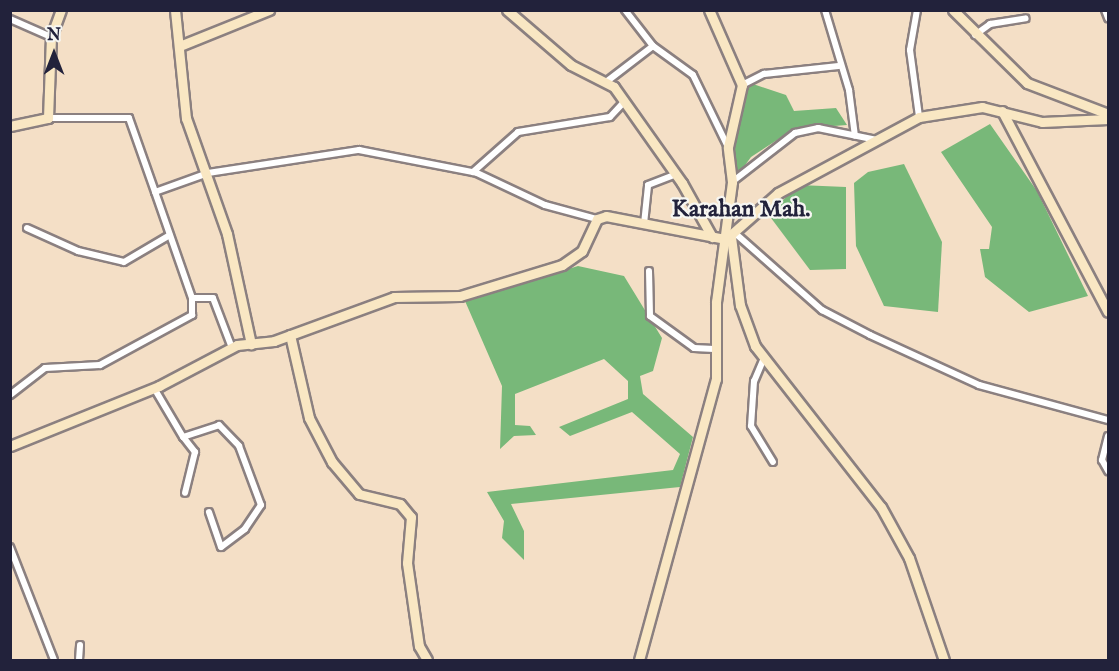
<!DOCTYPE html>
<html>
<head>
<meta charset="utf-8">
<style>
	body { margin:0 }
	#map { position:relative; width:1119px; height:671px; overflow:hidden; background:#f4dfc6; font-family:"IM FELL English",serif }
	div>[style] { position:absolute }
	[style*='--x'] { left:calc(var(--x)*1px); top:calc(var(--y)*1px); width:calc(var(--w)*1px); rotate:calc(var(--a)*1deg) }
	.forest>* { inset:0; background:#78b879 }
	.roads { filter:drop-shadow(2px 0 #8b8080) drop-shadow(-2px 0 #8b8080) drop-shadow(0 2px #8b8080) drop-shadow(0 -2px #8b8080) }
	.street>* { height:6px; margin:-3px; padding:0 3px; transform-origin:3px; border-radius:3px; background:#fff }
	.secondary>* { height:9px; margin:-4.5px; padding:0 4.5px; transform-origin:4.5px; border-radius:4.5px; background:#f9e7c3 }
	span { translate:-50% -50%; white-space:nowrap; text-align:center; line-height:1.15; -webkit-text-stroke:4.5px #f6f6f2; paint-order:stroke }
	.district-label { font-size:24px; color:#22223b; font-weight:700 }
	.frame { position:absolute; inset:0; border:12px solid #22223b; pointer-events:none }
	.north { position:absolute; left:24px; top:24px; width:60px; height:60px; -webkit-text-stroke:4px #f6f6f2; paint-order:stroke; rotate:0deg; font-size:16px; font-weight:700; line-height:24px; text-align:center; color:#22223b }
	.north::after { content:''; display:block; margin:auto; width:21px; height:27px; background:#22223b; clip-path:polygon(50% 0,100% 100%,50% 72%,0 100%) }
</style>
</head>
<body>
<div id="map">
	<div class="forest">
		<div style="clip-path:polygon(753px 84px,786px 95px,794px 111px,836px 108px,847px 125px,794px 129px,751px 157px,735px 179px,728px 147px,742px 85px)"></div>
		<div style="clip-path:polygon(990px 124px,1037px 191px,1088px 296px,1029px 312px,985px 277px,980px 249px,989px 249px,992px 227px,941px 152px)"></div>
		<div style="clip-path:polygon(904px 164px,942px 242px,938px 312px,884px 306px,856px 246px,854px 183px,868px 172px)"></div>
		<div style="clip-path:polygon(799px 185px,846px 187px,846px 269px,810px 270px,768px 214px)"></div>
		<div style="clip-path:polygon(578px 266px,624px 276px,662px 338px,653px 371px,640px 376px,643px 394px,693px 437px,680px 487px,511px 504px,524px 531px,524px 560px,502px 538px,504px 521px,487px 492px,673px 470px,680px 454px,632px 412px,570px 436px,559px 427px,628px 399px,628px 381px,604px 359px,515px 394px,515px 425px,530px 426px,536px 435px,514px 436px,500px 449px,502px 386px,465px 301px)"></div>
	</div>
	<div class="roads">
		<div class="street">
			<div style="--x:625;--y:10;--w:46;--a:52.1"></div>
			<div style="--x:653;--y:46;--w:49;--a:35.9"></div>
			<div style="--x:693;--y:75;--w:80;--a:64.1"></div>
			<div style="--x:825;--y:10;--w:84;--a:73.3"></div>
			<div style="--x:849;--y:90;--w:46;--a:82.6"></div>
			<div style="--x:917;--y:10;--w:41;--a:99.9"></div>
			<div style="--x:910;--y:50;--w:68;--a:82.3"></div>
			<div style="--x:1105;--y:10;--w:9;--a:69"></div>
			<div style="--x:10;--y:19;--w:45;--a:23.7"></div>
			<div style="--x:975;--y:35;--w:19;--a:-36"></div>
			<div style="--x:990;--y:24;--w:36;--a:-9"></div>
			<div style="--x:606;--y:82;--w:59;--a:-37.5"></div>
			<div style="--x:742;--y:85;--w:25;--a:-27"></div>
			<div style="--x:764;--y:74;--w:75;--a:-6.1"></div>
			<div style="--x:48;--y:118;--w:81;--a:0"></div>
			<div style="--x:129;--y:118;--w:78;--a:70.6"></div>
			<div style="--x:473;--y:172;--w:60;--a:-41.6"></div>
			<div style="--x:518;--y:132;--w:93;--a:-9.3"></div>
			<div style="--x:610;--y:117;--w:22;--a:-47"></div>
			<div style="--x:732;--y:182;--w:80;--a:-37.9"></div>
			<div style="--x:795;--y:133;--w:24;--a:-12"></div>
			<div style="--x:818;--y:128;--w:60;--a:11.5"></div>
			<div style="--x:644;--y:224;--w:39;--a:-84"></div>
			<div style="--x:648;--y:185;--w:30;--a:-21"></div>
			<div style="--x:27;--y:228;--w:56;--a:24.3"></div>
			<div style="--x:78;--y:251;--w:47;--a:13.4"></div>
			<div style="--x:124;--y:262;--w:53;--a:-30.4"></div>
			<div style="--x:736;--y:234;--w:115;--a:41.5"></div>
			<div style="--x:822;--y:310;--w:54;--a:27.5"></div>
			<div style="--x:870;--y:335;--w:120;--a:24.6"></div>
			<div style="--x:979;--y:385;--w:134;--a:15.2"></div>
			<div style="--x:649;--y:271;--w:45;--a:88.7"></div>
			<div style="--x:650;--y:316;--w:54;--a:36"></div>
			<div style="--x:694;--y:348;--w:20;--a:3"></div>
			<div style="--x:232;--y:348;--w:53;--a:-110.8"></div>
			<div style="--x:213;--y:298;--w:21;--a:180"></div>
			<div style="--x:192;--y:298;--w:112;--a:-109.2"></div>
			<div style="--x:155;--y:192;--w:56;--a:-19.7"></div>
			<div style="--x:208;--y:173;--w:153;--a:-8.7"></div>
			<div style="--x:359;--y:150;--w:120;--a:11"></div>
			<div style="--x:477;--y:173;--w:75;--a:25.2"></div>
			<div style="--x:545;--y:205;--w:54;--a:15.1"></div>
			<div style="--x:764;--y:358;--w:25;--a:113"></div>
			<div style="--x:754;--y:381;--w:45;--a:93.8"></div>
			<div style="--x:751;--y:426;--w:42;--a:58.6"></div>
			<div style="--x:154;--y:388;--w:57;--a:59.4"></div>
			<div style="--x:183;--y:437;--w:38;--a:-18"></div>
			<div style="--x:219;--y:425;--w:29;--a:46"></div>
			<div style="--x:239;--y:446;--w:63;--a:69.6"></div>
			<div style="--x:261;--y:505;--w:29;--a:124"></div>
			<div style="--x:245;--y:529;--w:30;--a:143"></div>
			<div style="--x:221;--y:547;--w:37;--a:-109"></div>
			<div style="--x:10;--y:395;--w:44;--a:-37.6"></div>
			<div style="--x:45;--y:368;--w:55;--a:-3.1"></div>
			<div style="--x:100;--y:365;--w:105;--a:-28.5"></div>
			<div style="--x:192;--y:315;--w:15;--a:-90"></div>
			<div style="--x:1108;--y:436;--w:25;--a:104"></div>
			<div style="--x:1102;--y:460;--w:13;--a:61"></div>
			<div style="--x:184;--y:438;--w:18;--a:52"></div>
			<div style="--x:195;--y:452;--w:42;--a:103.7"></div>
			<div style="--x:10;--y:547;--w:121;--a:68.7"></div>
			<div style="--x:79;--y:660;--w:15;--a:-86"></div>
		</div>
		<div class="secondary">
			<div style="--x:175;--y:10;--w:109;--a:84.2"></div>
			<div style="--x:186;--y:118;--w:123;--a:70.5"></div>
			<div style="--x:227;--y:234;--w:113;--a:77.7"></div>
			<div style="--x:507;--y:10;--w:84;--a:40.7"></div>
			<div style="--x:571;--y:65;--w:48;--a:27.1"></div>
			<div style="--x:614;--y:87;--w:118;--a:54.7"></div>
			<div style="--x:682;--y:183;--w:62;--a:60.9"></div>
			<div style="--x:953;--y:10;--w:104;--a:44.6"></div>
			<div style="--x:1027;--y:83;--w:87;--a:20.9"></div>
			<div style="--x:182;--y:45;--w:94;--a:-21.9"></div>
			<div style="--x:1002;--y:111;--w:227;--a:62.2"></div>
			<div style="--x:10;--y:126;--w:39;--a:-12"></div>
			<div style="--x:48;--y:118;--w:81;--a:-87.9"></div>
			<div style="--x:51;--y:37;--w:29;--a:-70"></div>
			<div style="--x:731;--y:237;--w:69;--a:82.5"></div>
			<div style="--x:740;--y:305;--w:44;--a:69.9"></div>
			<div style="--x:755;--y:346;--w:204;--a:52"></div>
			<div style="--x:881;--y:507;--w:58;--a:61.2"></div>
			<div style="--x:909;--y:558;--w:108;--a:71.1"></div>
			<div style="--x:290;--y:335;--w:85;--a:77.1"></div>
			<div style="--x:309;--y:418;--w:50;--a:62.4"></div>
			<div style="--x:332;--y:462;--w:42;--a:49.8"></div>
			<div style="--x:359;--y:494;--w:42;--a:13.7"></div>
			<div style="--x:400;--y:504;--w:17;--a:50"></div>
			<div style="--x:411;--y:517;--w:46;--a:95"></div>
			<div style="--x:407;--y:563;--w:84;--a:81.8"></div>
			<div style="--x:419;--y:646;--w:16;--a:60"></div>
			<div style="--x:10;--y:446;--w:161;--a:-21.9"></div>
			<div style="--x:159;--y:386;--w:88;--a:-27.7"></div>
			<div style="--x:237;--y:345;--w:37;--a:-6"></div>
			<div style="--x:274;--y:341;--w:128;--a:-20.1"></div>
			<div style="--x:394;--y:297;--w:66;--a:-0.9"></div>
			<div style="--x:460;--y:296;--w:107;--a:-16.9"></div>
			<div style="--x:562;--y:265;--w:24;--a:-35"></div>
			<div style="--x:582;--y:251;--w:35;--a:-65"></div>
			<div style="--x:597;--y:219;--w:9;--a:-18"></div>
			<div style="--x:606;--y:216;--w:122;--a:10.9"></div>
			<div style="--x:726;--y:239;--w:69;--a:-41.5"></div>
			<div style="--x:778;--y:193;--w:160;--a:-28.3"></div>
			<div style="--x:919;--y:117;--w:64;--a:-9"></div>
			<div style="--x:982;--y:107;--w:62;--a:14"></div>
			<div style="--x:1042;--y:122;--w:66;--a:-2.6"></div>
			<div style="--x:639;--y:660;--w:291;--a:-74.7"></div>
			<div style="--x:716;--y:379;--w:77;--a:-90"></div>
			<div style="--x:716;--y:302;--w:121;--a:-82.4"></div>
			<div style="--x:732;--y:182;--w:35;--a:-97"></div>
			<div style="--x:728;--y:147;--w:64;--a:-77.3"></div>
			<div style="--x:742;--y:85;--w:82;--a:-113.7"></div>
		</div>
	</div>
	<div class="district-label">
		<span style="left:741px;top:210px">Karahan Mah.</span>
	</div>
	<div class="frame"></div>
	<div class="north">N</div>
</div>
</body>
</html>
